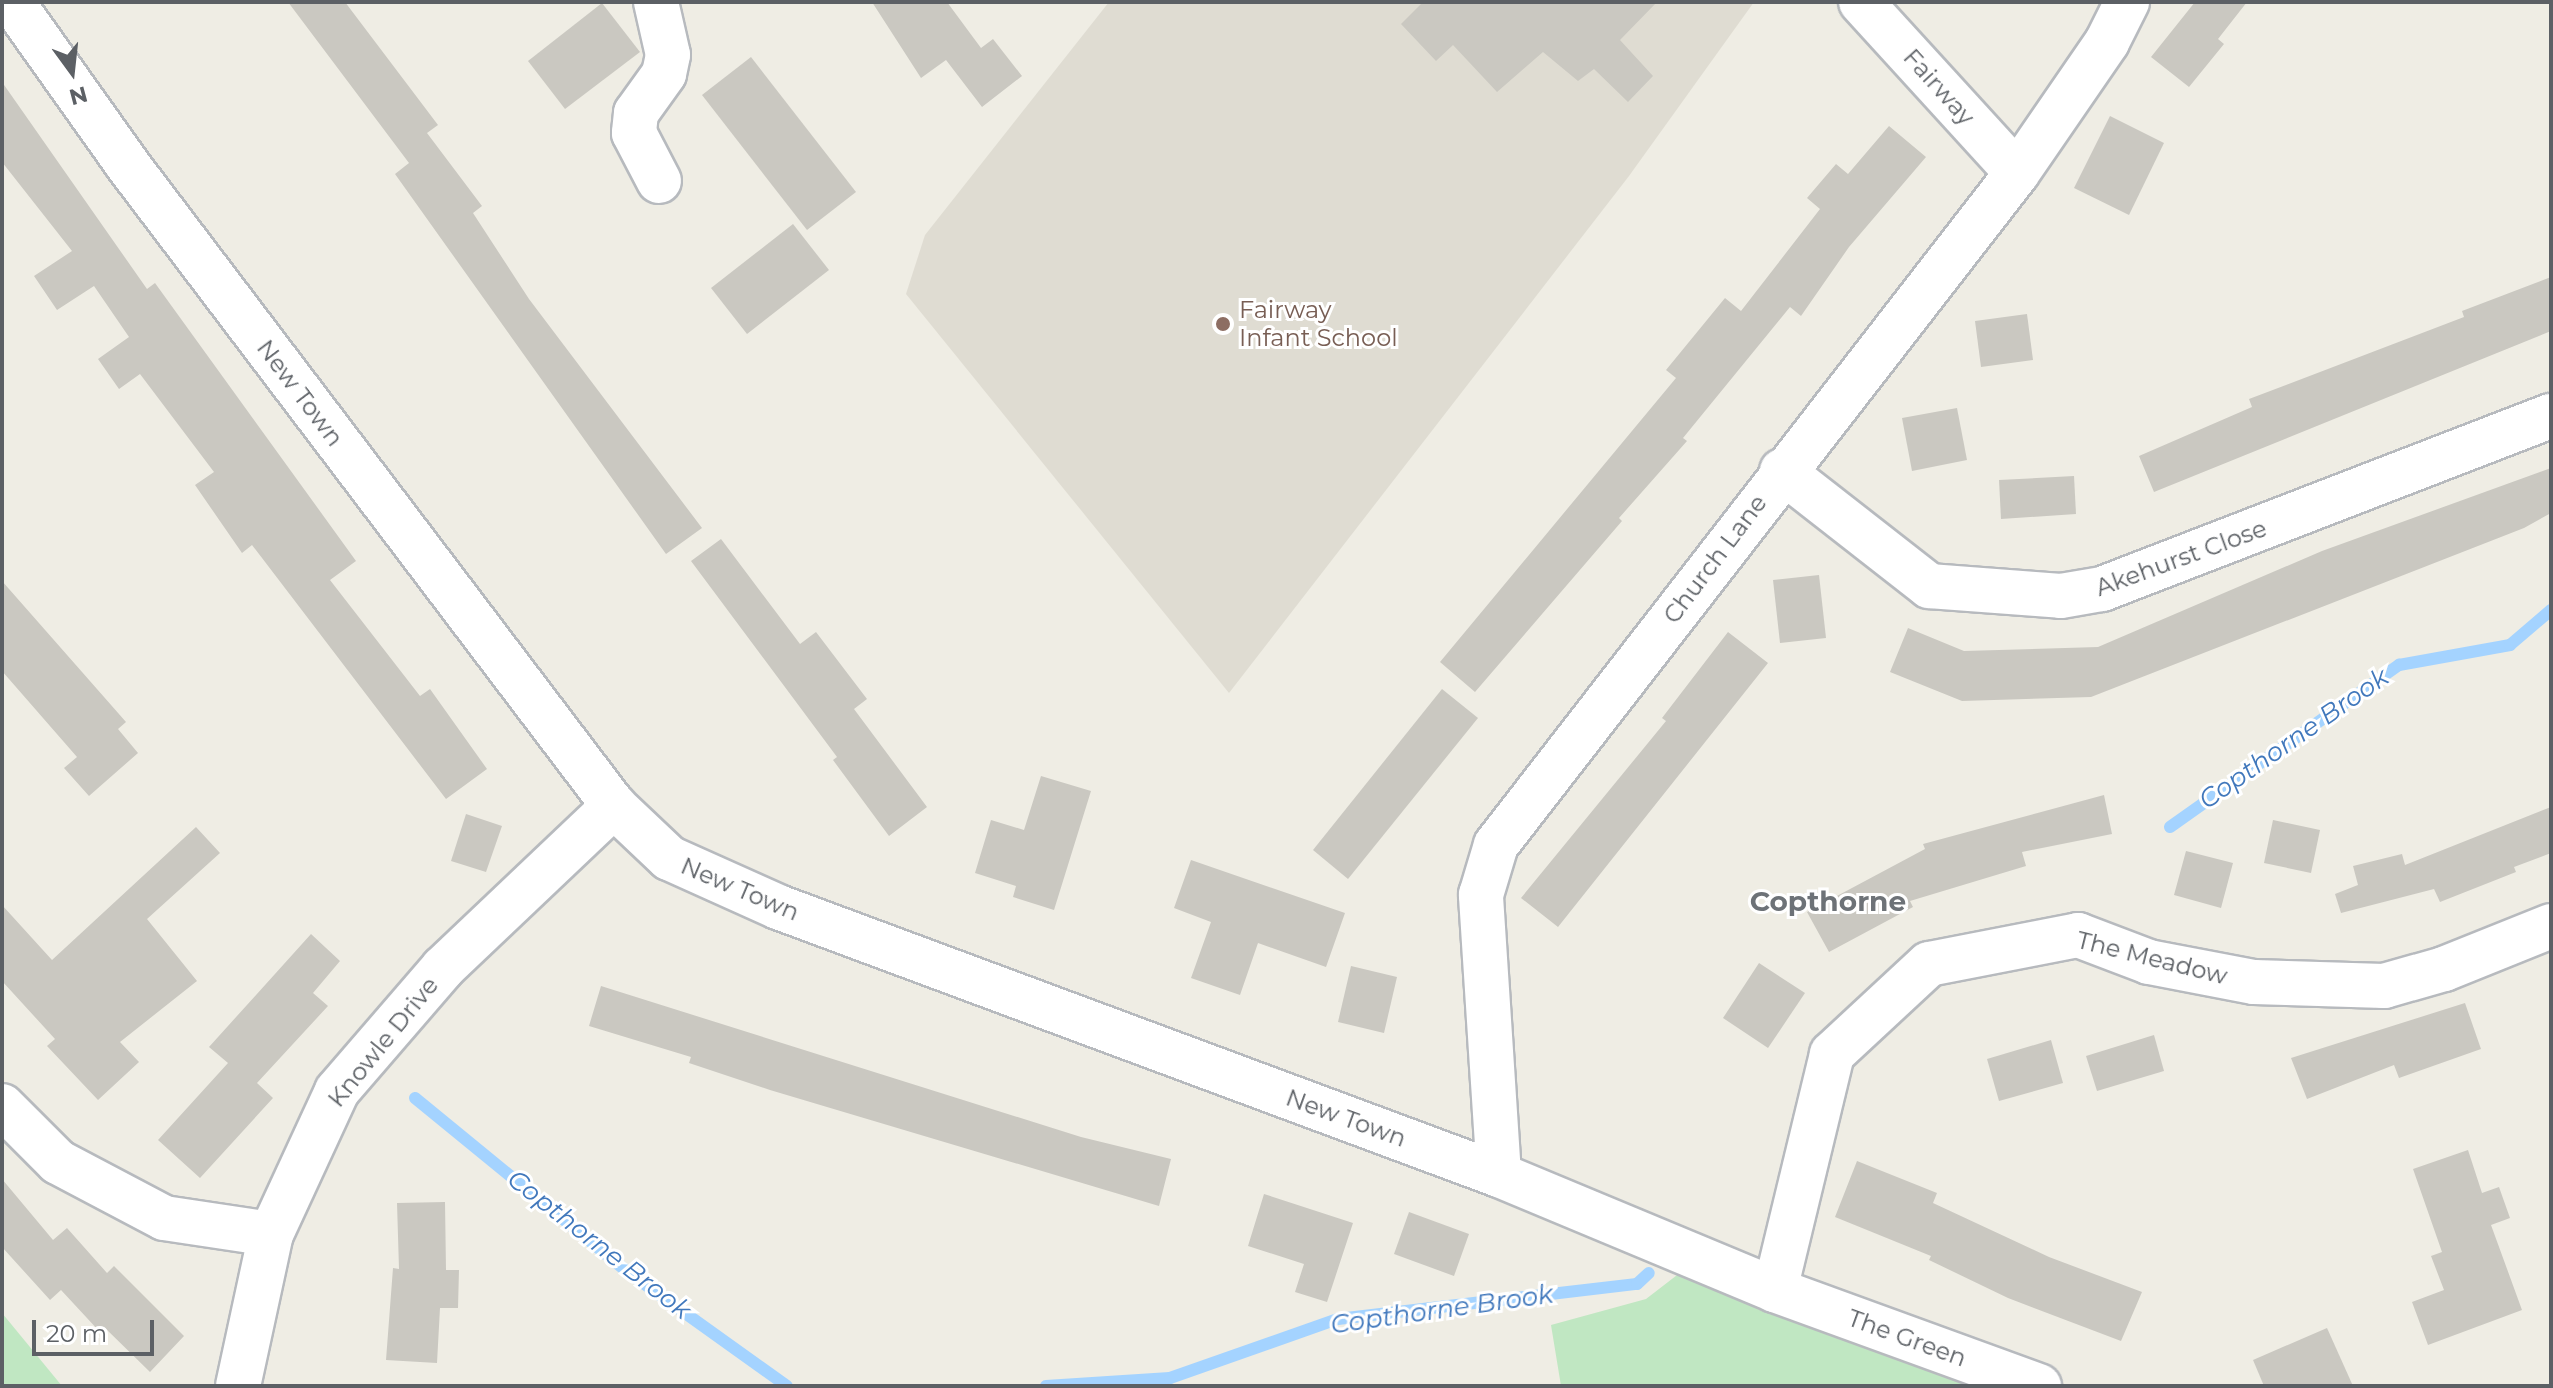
<!DOCTYPE html>
<html>
<head>
<meta charset="utf-8">
<style>
	body { margin:0 }
	#map { position:relative; width:2553px; height:1388px; overflow:hidden; background:#efede4; font-family:Montserrat,sans-serif }
	div>[style] { position:absolute }
	[style*='--x'] { left:calc(var(--x)*1px); top:calc(var(--y)*1px); width:calc(var(--w)*1px); rotate:calc(var(--a)*1deg) }
	.education>* { inset:0; background:#dfdcd2 }
	.green>* { inset:0; background:#c0e7c2 }
	.stream>* { height:12px; margin:-6px; padding:0 6px; transform-origin:6px; border-radius:6px; background:#a4d3ff }
	.building>* { inset:0; background:#cac8c1 }
	.roads { filter:drop-shadow(2px 0 #b7babe) drop-shadow(-2px 0 #b7babe) drop-shadow(0 2px #b7babe) drop-shadow(0 -2px #b7babe) }
	.minor>* { height:44px; margin:-22px; padding:0 22px; transform-origin:22px; border-radius:22px; background:#fff }
	.dots>* { width:22px; height:22px; translate:-50% -50%; box-sizing:border-box; border:4px solid #fff; border-radius:50% }
	span { translate:-50% -50%; white-space:nowrap; text-align:center; line-height:1.15; -webkit-text-stroke:6px #fff; paint-order:stroke }
	.street-label { font-size:24px; color:#5c6065 }
	.education-label { font-size:24px; color:#785e54 }
	.left { translate:0 -50%; text-align:left }
	.water-label { font-size:26px; color:#4178bc; font-style:italic }
	.quarter-label { font-size:28px; color:#6d7277; font-weight:700 }
	.frame { position:absolute; inset:0; border:4px solid #5c6065; pointer-events:none }
	.north { position:absolute; left:32px; top:32px; width:80px; height:80px; -webkit-text-stroke:6px #fff; paint-order:stroke; rotate:165deg; font-size:22px; font-weight:700; line-height:32px; text-align:center; color:#5c6065 }
	.north::after { content:''; display:block; margin:auto; width:28px; height:36px; background:#5c6065; clip-path:polygon(50% 0,100% 100%,50% 72%,0 100%) }
	.scale { position:absolute; left:32px; top:1320px; width:122px; height:36px; box-sizing:border-box; border:4px solid #5c6065; border-top:0; padding-left:10px; font-size:24px; line-height:28px; white-space:nowrap; color:#5c6065; -webkit-text-stroke:6px #fff; paint-order:stroke }
</style>
</head>
<body>
<div id="map">
	<div class="education">
		<div style="clip-path:polygon(1109px 2px,1754px 2px,1629px 176px,1229px 693px,906px 294px,925px 235px)"></div>
	</div>
	<div class="green">
		<div style="clip-path:polygon(1681px 1272px,1969px 1386px,1561px 1386px,1551px 1325px,1646px 1299px)"></div>
		<div style="clip-path:polygon(2px 1313px,62px 1386px,2px 1386px)"></div>
	</div>
	<div class="stream">
		<div style="--x:2170;--y:827;--w:281;--a:-35.3"></div>
		<div style="--x:2399;--y:665;--w:113;--a:-10.2"></div>
		<div style="--x:2510;--y:645;--w:54;--a:-40.5"></div>
		<div style="--x:415;--y:1098;--w:271;--a:39.3"></div>
		<div style="--x:625;--y:1270;--w:199;--a:35.6"></div>
		<div style="--x:1046;--y:1386;--w:124;--a:-3.7"></div>
		<div style="--x:1170;--y:1378;--w:178;--a:-19.4"></div>
		<div style="--x:1338;--y:1319;--w:301;--a:-6.7"></div>
		<div style="--x:1637;--y:1284;--w:16;--a:-43"></div>
	</div>
	<div class="building">
		<div style="clip-path:polygon(288px 2px,345px 2px,438px 125px,427px 133px,482px 206px,473px 213px,529px 299px,702px 528px,666px 554px,395px 174px,409px 163px)"></div>
		<div style="clip-path:polygon(872px 2px,947px 2px,981px 48px,993px 39px,1022px 76px,982px 107px,946px 60px,921px 78px)"></div>
		<div style="clip-path:polygon(1423px 2px,1657px 2px,1620px 40px,1653px 76px,1628px 102px,1594px 69px,1578px 81px,1543px 52px,1497px 92px,1453px 45px,1436px 61px,1401px 24px)"></div>
		<div style="clip-path:polygon(2195px 2px,2247px 2px,2218px 39px,2224px 44px,2189px 87px,2151px 57px)"></div>
		<div style="clip-path:polygon(602px 3px,640px 52px,565px 109px,528px 61px)"></div>
		<div style="clip-path:polygon(751px 57px,856px 192px,807px 230px,702px 95px)"></div>
		<div style="clip-path:polygon(2px 82px,147px 289px,155px 283px,356px 561px,330px 580px,420px 696px,430px 689px,487px 769px,446px 799px,252px 545px,242px 553px,195px 485px,214px 472px,140px 374px,119px 389px,98px 359px,129px 337px,94px 286px,57px 310px,34px 276px,72px 251px,2px 162px)"></div>
		<div style="clip-path:polygon(2110px 116px,2164px 143px,2129px 215px,2074px 188px)"></div>
		<div style="clip-path:polygon(1889px 126px,1926px 157px,1849px 247px,1801px 316px,1790px 307px,1683px 438px,1687px 441px,1619px 518px,1622px 521px,1475px 692px,1440px 662px,1676px 378px,1666px 370px,1725px 298px,1741px 311px,1820px 209px,1807px 198px,1836px 164px,1848px 174px)"></div>
		<div style="clip-path:polygon(793px 224px,829px 270px,747px 334px,711px 288px)"></div>
		<div style="clip-path:polygon(2551px 277px,2551px 331px,2154px 492px,2139px 456px,2252px 407px,2249px 399px,2464px 317px,2462px 311px)"></div>
		<div style="clip-path:polygon(2027px 314px,2033px 360px,1981px 367px,1975px 321px)"></div>
		<div style="clip-path:polygon(1957px 408px,1967px 460px,1912px 471px,1902px 418px)"></div>
		<div style="clip-path:polygon(2551px 468px,2551px 513px,2524px 528px,2091px 697px,1962px 701px,1890px 672px,1908px 628px,1964px 651px,2098px 647px,2322px 551px)"></div>
		<div style="clip-path:polygon(2074px 476px,2076px 514px,2001px 519px,1999px 480px)"></div>
		<div style="clip-path:polygon(721px 539px,800px 644px,816px 632px,867px 699px,854px 709px,927px 807px,889px 836px,833px 760px,837px 757px,691px 561px)"></div>
		<div style="clip-path:polygon(1819px 575px,1826px 638px,1780px 643px,1773px 580px)"></div>
		<div style="clip-path:polygon(2px 581px,126px 722px,118px 729px,138px 753px,89px 796px,64px 768px,77px 757px,2px 671px)"></div>
		<div style="clip-path:polygon(1728px 632px,1768px 663px,1558px 927px,1521px 898px,1666px 721px,1662px 718px)"></div>
		<div style="clip-path:polygon(1442px 689px,1478px 718px,1348px 879px,1313px 850px)"></div>
		<div style="clip-path:polygon(1041px 776px,1091px 791px,1054px 910px,1013px 897px,1016px 886px,975px 873px,991px 820px,1024px 830px)"></div>
		<div style="clip-path:polygon(2104px 795px,2112px 834px,2022px 852px,2026px 866px,1910px 901px,1913px 907px,1829px 952px,1807px 912px,1925px 849px,1923px 844px)"></div>
		<div style="clip-path:polygon(2551px 807px,2551px 853px,2514px 867px,2516px 872px,2440px 902px,2434px 889px,2341px 913px,2335px 894px,2358px 885px,2353px 866px,2402px 854px,2405px 865px)"></div>
		<div style="clip-path:polygon(466px 814px,502px 826px,486px 872px,451px 861px)"></div>
		<div style="clip-path:polygon(2273px 820px,2320px 830px,2311px 873px,2264px 863px)"></div>
		<div style="clip-path:polygon(196px 827px,220px 853px,147px 919px,197px 981px,120px 1042px,139px 1062px,98px 1100px,47px 1046px,55px 1039px,2px 981px,2px 905px,52px 960px)"></div>
		<div style="clip-path:polygon(2186px 851px,2233px 863px,2221px 908px,2174px 895px)"></div>
		<div style="clip-path:polygon(1191px 860px,1345px 913px,1326px 967px,1258px 943px,1240px 995px,1191px 978px,1211px 922px,1174px 908px)"></div>
		<div style="clip-path:polygon(311px 934px,340px 961px,313px 993px,328px 1006px,257px 1083px,273px 1098px,200px 1178px,158px 1140px,228px 1063px,209px 1047px)"></div>
		<div style="clip-path:polygon(1759px 963px,1805px 993px,1768px 1048px,1723px 1018px)"></div>
		<div style="clip-path:polygon(1351px 966px,1397px 977px,1384px 1033px,1338px 1022px)"></div>
		<div style="clip-path:polygon(601px 986px,1081px 1137px,1171px 1159px,1159px 1206px,770px 1090px,689px 1063px,691px 1057px,589px 1026px)"></div>
		<div style="clip-path:polygon(2465px 1003px,2481px 1049px,2399px 1078px,2394px 1065px,2307px 1099px,2291px 1058px)"></div>
		<div style="clip-path:polygon(2154px 1035px,2164px 1071px,2097px 1091px,2086px 1056px)"></div>
		<div style="clip-path:polygon(2051px 1040px,2063px 1083px,1999px 1101px,1987px 1059px)"></div>
		<div style="clip-path:polygon(2468px 1150px,2482px 1193px,2499px 1187px,2510px 1218px,2491px 1225px,2522px 1310px,2428px 1345px,2412px 1302px,2444px 1290px,2431px 1256px,2442px 1252px,2413px 1169px)"></div>
		<div style="clip-path:polygon(1857px 1161px,1937px 1193px,1933px 1203px,2049px 1257px,2142px 1292px,2121px 1341px,2008px 1298px,1929px 1260px,1931px 1256px,1835px 1217px)"></div>
		<div style="clip-path:polygon(2px 1179px,53px 1240px,67px 1228px,107px 1273px,114px 1266px,184px 1336px,150px 1372px,104px 1327px,99px 1331px,61px 1290px,50px 1300px,2px 1247px)"></div>
		<div style="clip-path:polygon(1264px 1194px,1353px 1223px,1327px 1302px,1295px 1292px,1304px 1264px,1248px 1246px)"></div>
		<div style="clip-path:polygon(445px 1202px,446px 1270px,459px 1270px,458px 1308px,440px 1308px,437px 1363px,386px 1360px,393px 1268px,399px 1269px,397px 1203px)"></div>
		<div style="clip-path:polygon(1409px 1212px,1469px 1234px,1454px 1276px,1394px 1254px)"></div>
		<div style="clip-path:polygon(2327px 1328px,2353px 1386px,2264px 1386px,2253px 1360px)"></div>
	</div>
	<div class="roads">
		<div class="minor">
			<div style="--x:12;--y:2;--w:199;--a:54.6"></div>
			<div style="--x:127;--y:164;--w:806;--a:52.82"></div>
			<div style="--x:614;--y:806;--w:76;--a:43.4"></div>
			<div style="--x:669;--y:858;--w:120;--a:24.2"></div>
			<div style="--x:778;--y:907;--w:769;--a:20.39"></div>
			<div style="--x:1499;--y:1175;--w:299;--a:22.6"></div>
			<div style="--x:1775;--y:1290;--w:281;--a:20"></div>
			<div style="--x:656;--y:2;--w:54;--a:77.2"></div>
			<div style="--x:668;--y:55;--w:19;--a:102"></div>
			<div style="--x:664;--y:74;--w:48;--a:125.7"></div>
			<div style="--x:636;--y:113;--w:20;--a:96"></div>
			<div style="--x:634;--y:133;--w:54;--a:62.5"></div>
			<div style="--x:1861;--y:2;--w:231;--a:47.6"></div>
			<div style="--x:1782;--y:471;--w:187;--a:38"></div>
			<div style="--x:1929;--y:586;--w:132;--a:4.3"></div>
			<div style="--x:2061;--y:596;--w:42;--a:-9.7"></div>
			<div style="--x:2102;--y:589;--w:481;--a:-21.1"></div>
			<div style="--x:2;--y:1106;--w:79;--a:45"></div>
			<div style="--x:58;--y:1162;--w:120;--a:27.8"></div>
			<div style="--x:164;--y:1218;--w:108;--a:8.5"></div>
			<div style="--x:1499;--y:1175;--w:281;--a:-93.7"></div>
			<div style="--x:1481;--y:895;--w:52;--a:-73.3"></div>
			<div style="--x:1496;--y:845;--w:850;--a:-52.21"></div>
			<div style="--x:2017;--y:173;--w:159;--a:-55.5"></div>
			<div style="--x:2107;--y:42;--w:45;--a:-63.4"></div>
			<div style="--x:1775;--y:1290;--w:243;--a:-76.4"></div>
			<div style="--x:1832;--y:1054;--w:132;--a:-42.9"></div>
			<div style="--x:1929;--y:964;--w:152;--a:-11"></div>
			<div style="--x:2078;--y:935;--w:76;--a:20.8"></div>
			<div style="--x:2149;--y:962;--w:107;--a:10.8"></div>
			<div style="--x:2254;--y:982;--w:130;--a:1.8"></div>
			<div style="--x:2384;--y:986;--w:62;--a:-15.8"></div>
			<div style="--x:2444;--y:969;--w:115;--a:-21.9"></div>
			<div style="--x:238;--y:1386;--w:156;--a:-77.8"></div>
			<div style="--x:271;--y:1234;--w:157;--a:-65.2"></div>
			<div style="--x:337;--y:1091;--w:162;--a:-49.2"></div>
			<div style="--x:443;--y:968;--w:236;--a:-43.5"></div>
		</div>
	</div>
	<div class="dots">
		<div style="left:1223px;top:324px;background:#8d6e63"></div>
	</div>
	<div class="street-label">
		<span style="left:1939px;top:87px;rotate:48deg">Fairway</span>
		<span style="left:300px;top:393px;rotate:53deg">New Town</span>
		<span style="left:2181px;top:558px;rotate:-20deg">Akehurst Close</span>
		<span style="left:1715px;top:559px;rotate:-53deg">Church Lane</span>
		<span style="left:740px;top:889px;rotate:23deg">New Town</span>
		<span style="left:2152px;top:958px;rotate:14deg">The Meadow</span>
		<span style="left:383px;top:1042px;rotate:-51deg">Knowle Drive</span>
		<span style="left:1346px;top:1118px;rotate:20deg">New Town</span>
		<span style="left:1907px;top:1338px;rotate:20deg">The Green</span>
	</div>
	<div class="education-label">
		<span class="left" style="left:1239px;top:324px">Fairway<br>Infant School</span>
	</div>
	<div class="water-label">
		<span style="left:2294px;top:739px;rotate:-35deg">Copthorne Brook</span>
		<span style="left:599px;top:1245px;rotate:38deg">Copthorne Brook</span>
		<span style="left:1442px;top:1310px;rotate:-8deg">Copthorne Brook</span>
	</div>
	<div class="quarter-label">
		<span style="left:1828px;top:901px">Copthorne</span>
	</div>
	<div class="frame"></div>
	<div class="north">N</div>
	<div class="scale">20 m</div>
</div>
</body>
</html>
